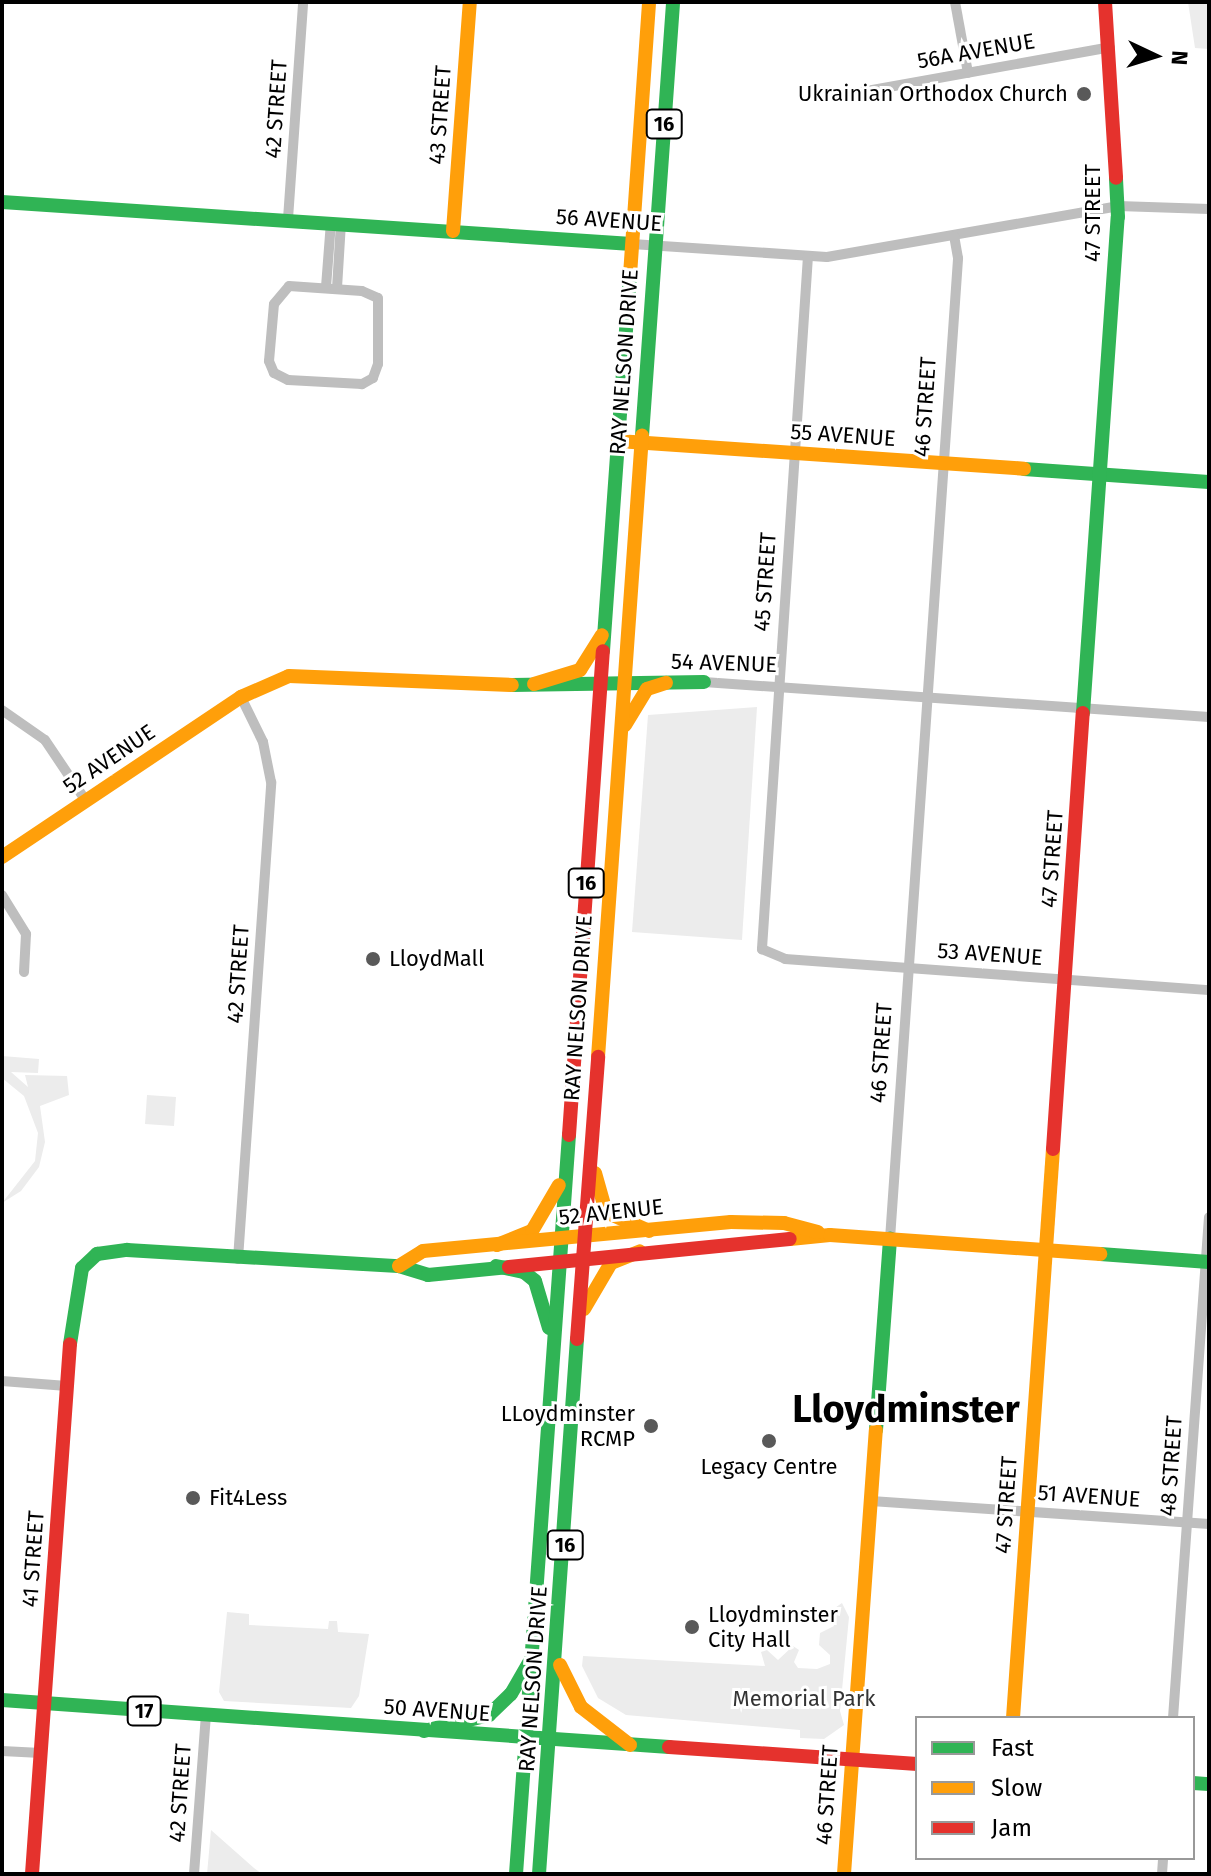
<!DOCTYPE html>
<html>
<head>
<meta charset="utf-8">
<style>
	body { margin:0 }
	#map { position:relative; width:1211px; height:1876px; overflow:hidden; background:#fff; font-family:"Fira Sans",sans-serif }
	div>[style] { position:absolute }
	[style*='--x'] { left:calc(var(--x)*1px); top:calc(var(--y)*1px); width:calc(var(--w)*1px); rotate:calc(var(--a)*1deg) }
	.green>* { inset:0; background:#ececec }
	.street>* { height:10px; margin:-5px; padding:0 5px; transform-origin:5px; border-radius:5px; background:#bebebe }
	.fast>* { height:14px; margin:-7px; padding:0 7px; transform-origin:7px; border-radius:7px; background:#30b455 }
	.slow>* { height:14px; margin:-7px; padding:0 7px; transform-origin:7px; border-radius:7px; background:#ff9f0a }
	.jam>* { height:14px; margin:-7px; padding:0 7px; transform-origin:7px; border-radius:7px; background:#e5322d }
	.dots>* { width:22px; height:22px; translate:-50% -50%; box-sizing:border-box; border:4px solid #fff; border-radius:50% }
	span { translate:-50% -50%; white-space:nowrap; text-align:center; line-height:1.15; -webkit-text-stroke:6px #fff; paint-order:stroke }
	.shield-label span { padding:2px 6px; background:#fff; border:2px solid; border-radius:6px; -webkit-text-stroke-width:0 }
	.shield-label { font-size:20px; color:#000; font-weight:700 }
	.street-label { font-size:22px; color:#000 }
	.poi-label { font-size:22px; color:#000 }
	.right { translate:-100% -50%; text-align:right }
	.left { translate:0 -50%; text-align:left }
	.park-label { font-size:22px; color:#333 }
	.town-label { font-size:38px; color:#000; font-weight:700 }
	.frame { position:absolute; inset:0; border:4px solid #000; pointer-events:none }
	.legend { position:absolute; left:915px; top:1716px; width:280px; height:144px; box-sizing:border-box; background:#fff; border:2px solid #999; margin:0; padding:10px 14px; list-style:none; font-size:24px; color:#000 }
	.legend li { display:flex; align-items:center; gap:16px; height:40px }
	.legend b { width:40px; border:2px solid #999 }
	.north { position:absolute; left:1115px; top:16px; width:80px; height:80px; -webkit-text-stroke:6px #fff; paint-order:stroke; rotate:94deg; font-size:22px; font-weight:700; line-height:32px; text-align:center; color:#000 }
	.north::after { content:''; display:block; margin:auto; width:28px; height:36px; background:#000; clip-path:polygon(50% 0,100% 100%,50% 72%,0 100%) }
</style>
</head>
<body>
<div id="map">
	<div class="green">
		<div style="clip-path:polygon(1188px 2px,1209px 2px,1209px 49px,1195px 48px)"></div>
		<div style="clip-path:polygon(757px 707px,742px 940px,632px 932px,648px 715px)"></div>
		<div style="clip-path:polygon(2px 1056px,39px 1059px,38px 1073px,11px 1072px,28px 1087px,25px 1075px,67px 1076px,69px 1095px,40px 1106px,45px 1142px,39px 1167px,21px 1191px,2px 1203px,35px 1161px,38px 1133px,24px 1096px,2px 1078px)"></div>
		<div style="clip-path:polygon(147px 1095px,176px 1097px,174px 1126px,145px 1124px)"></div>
		<div style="clip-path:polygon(842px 1603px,849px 1617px,840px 1711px,844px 1725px,824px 1739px,800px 1738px,800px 1730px,626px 1715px,598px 1698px,582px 1666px,583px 1656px,765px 1666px,761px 1652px,767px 1650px,778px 1660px,793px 1646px,799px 1650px,794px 1662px,798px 1668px,817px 1669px,830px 1664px,830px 1655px,819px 1645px,820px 1633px,834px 1626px,829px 1612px)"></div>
		<div style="clip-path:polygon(227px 1612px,249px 1614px,249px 1625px,328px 1629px,329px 1621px,337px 1621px,338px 1632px,369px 1634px,359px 1696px,351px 1708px,224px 1701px,219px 1692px)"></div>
		<div style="clip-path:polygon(211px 1830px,254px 1868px,262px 1874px,207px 1874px)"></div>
	</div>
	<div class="street">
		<div style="--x:955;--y:2;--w:72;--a:79.6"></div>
		<div style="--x:850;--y:94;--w:264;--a:-10.2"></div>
		<div style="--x:288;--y:219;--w:218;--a:-86"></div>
		<div style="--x:632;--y:244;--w:195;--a:3.8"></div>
		<div style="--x:827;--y:257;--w:295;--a:-9.9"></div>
		<div style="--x:1118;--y:206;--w:91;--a:1.9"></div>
		<div style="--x:808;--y:256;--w:695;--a:93.8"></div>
		<div style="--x:762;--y:949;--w:25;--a:23"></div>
		<div style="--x:785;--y:959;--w:425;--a:4.2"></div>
		<div style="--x:289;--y:286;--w:73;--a:3.9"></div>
		<div style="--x:362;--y:291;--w:17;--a:24"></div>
		<div style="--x:378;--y:298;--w:66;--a:90"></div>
		<div style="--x:378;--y:364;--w:15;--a:110"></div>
		<div style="--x:373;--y:378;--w:13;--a:151"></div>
		<div style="--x:362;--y:384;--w:74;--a:-176.9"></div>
		<div style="--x:288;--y:380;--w:16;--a:-153"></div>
		<div style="--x:274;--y:373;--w:13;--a:-113"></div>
		<div style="--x:269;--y:361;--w:57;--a:-85"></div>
		<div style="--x:274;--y:304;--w:23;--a:-50"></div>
		<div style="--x:326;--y:287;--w:65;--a:-85.6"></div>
		<div style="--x:337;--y:288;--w:65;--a:-86.5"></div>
		<div style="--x:704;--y:682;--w:506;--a:3.96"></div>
		<div style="--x:2;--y:710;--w:52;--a:34.9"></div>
		<div style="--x:45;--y:740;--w:73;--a:56.1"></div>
		<div style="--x:2;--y:895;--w:46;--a:58.4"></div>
		<div style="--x:26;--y:934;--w:38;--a:93"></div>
		<div style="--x:890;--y:1239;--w:983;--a:-86.03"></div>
		<div style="--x:958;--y:258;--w:22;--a:-100"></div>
		<div style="--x:238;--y:1259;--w:478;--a:-86"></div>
		<div style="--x:271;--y:782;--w:41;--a:-101.3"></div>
		<div style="--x:263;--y:742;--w:50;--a:-116.1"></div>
		<div style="--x:2;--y:1381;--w:65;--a:4.4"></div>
		<div style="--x:871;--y:1501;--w:339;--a:3.9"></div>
		<div style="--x:1173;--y:1718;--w:502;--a:-85.89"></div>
		<div style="--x:2;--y:1751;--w:39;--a:3"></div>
		<div style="--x:194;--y:1874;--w:159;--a:-85.7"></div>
		<div style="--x:1162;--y:1874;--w:16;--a:-86"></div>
	</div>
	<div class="fast">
		<div style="--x:2;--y:202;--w:631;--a:3.81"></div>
		<div style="--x:642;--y:436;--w:435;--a:-85.9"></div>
		<div style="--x:1024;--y:469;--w:185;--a:4"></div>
		<div style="--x:603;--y:651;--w:377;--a:-85.9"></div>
		<div style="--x:512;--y:685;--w:192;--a:-0.9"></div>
		<div style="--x:1083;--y:713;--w:497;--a:-86"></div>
		<div style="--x:1118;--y:217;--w:39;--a:-93"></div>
		<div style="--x:1100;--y:1254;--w:109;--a:4.2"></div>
		<div style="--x:496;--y:1266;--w:29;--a:12"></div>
		<div style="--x:524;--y:1272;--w:14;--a:39"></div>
		<div style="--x:535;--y:1281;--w:49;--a:73.4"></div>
		<div style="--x:70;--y:1344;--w:77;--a:-81"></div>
		<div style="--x:82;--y:1268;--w:21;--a:-43"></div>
		<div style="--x:97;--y:1254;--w:30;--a:-8"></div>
		<div style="--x:127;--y:1250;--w:272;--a:3.4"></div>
		<div style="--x:399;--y:1266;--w:30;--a:17"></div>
		<div style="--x:428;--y:1275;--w:81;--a:-5.6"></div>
		<div style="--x:876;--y:1430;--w:192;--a:-85.8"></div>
		<div style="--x:2;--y:1700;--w:669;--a:4.03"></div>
		<div style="--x:424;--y:1731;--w:67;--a:-13.8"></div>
		<div style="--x:489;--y:1715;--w:30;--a:-44"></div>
		<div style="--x:511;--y:1694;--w:36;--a:-60"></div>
		<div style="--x:1193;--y:1783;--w:16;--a:4"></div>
		<div style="--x:516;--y:1874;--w:741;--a:-85.9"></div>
		<div style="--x:539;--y:1874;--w:536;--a:-85.94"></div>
	</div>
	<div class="slow">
		<div style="--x:453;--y:231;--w:230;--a:-85.8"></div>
		<div style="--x:630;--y:275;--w:274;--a:-86"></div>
		<div style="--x:618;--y:441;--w:407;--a:3.9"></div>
		<div style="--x:534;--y:684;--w:48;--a:-16.9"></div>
		<div style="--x:580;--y:670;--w:41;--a:-57.8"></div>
		<div style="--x:625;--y:725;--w:42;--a:-58.6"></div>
		<div style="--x:647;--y:689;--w:20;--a:-18"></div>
		<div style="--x:2;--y:857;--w:288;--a:-33.8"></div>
		<div style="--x:241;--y:697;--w:52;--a:-23.6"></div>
		<div style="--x:289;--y:676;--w:223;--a:2.3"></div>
		<div style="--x:598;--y:1057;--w:623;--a:-85.95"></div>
		<div style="--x:595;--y:1173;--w:41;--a:74.2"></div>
		<div style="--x:606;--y:1212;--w:47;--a:23.8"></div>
		<div style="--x:790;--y:1239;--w:40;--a:-5.7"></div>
		<div style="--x:830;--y:1235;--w:271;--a:4"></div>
		<div style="--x:497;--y:1245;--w:38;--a:-22"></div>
		<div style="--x:532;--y:1231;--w:53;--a:-59.6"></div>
		<div style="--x:399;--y:1266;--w:28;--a:-32"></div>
		<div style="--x:423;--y:1251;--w:309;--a:-5.4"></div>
		<div style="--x:731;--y:1222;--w:53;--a:1.1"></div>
		<div style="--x:784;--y:1223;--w:35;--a:15"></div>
		<div style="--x:584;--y:1309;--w:53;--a:-59.6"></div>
		<div style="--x:611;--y:1263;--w:31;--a:-22"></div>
		<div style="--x:560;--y:1665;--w:47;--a:63.4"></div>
		<div style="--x:581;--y:1707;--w:62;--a:37.8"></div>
		<div style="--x:1013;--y:1718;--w:570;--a:-85.98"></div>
		<div style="--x:844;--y:1874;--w:445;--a:-85.9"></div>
	</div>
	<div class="jam">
		<div style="--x:1105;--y:2;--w:176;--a:86.4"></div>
		<div style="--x:569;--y:1135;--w:485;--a:-86"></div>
		<div style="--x:1053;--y:1149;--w:437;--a:-86.1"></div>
		<div style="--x:509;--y:1267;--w:282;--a:-5.7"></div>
		<div style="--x:577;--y:1339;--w:283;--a:-85.7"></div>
		<div style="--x:669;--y:1747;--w:249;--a:3.9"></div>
		<div style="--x:32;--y:1874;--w:531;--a:-85.9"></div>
	</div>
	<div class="dots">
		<div style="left:1084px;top:94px;background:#595959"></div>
		<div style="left:373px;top:959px;background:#595959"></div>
		<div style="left:651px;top:1426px;background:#595959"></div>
		<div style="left:769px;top:1441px;background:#595959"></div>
		<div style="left:193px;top:1498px;background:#595959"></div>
		<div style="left:692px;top:1627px;background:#595959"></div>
	</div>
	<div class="shield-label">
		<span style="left:664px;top:124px">16</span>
		<span style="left:586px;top:883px">16</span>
		<span style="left:565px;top:1545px">16</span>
		<span style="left:144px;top:1711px">17</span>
	</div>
	<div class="street-label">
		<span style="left:976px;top:51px;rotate:-10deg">56A AVENUE</span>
		<span style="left:276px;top:109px;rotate:-86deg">42 STREET</span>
		<span style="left:440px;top:115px;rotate:-86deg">43 STREET</span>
		<span style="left:1093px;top:213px;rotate:-90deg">47 STREET</span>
		<span style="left:609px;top:220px;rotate:4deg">56 AVENUE</span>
		<span style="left:624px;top:362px;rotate:-86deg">RAY NELSON DRIVE</span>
		<span style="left:925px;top:407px;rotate:-86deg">46 STREET</span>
		<span style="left:843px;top:435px;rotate:4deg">55 AVENUE</span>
		<span style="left:765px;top:582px;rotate:-86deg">45 STREET</span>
		<span style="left:724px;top:663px;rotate:2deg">54 AVENUE</span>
		<span style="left:109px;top:759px;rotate:-34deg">52 AVENUE</span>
		<span style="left:1052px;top:859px;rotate:-86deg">47 STREET</span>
		<span style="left:990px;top:954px;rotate:4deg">53 AVENUE</span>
		<span style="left:238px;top:974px;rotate:-86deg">42 STREET</span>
		<span style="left:578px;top:1008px;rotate:-86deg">RAY NELSON DRIVE</span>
		<span style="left:881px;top:1053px;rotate:-86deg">46 STREET</span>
		<span style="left:611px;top:1212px;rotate:-6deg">52 AVENUE</span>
		<span style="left:1171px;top:1466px;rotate:-86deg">48 STREET</span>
		<span style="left:1089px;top:1496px;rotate:4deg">51 AVENUE</span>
		<span style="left:1006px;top:1505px;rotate:-86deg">47 STREET</span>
		<span style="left:33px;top:1559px;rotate:-86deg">41 STREET</span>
		<span style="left:533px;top:1679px;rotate:-86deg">RAY NELSON DRIVE</span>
		<span style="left:437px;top:1710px;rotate:4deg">50 AVENUE</span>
		<span style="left:180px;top:1793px;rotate:-86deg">42 STREET</span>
		<span style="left:827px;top:1795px;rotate:-86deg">46 STREET</span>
	</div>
	<div class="poi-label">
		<span class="right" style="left:1068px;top:94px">Ukrainian Orthodox Church</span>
		<span class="left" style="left:389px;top:959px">LloydMall</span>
		<span class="right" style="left:635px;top:1426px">LLoydminster<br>RCMP</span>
		<span style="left:769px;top:1467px">Legacy Centre</span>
		<span class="left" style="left:209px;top:1498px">Fit4Less</span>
		<span class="left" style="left:708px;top:1627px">Lloydminster<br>City Hall</span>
	</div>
	<div class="park-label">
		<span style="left:804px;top:1699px">Memorial Park</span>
	</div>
	<div class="town-label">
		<span style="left:906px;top:1410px">Lloydminster</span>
	</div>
	<div class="frame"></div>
	<ul class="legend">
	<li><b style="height:10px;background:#30b455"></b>Fast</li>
	<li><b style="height:10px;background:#ff9f0a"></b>Slow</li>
	<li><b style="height:10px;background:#e5322d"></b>Jam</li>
	</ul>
	<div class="north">N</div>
</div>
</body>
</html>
